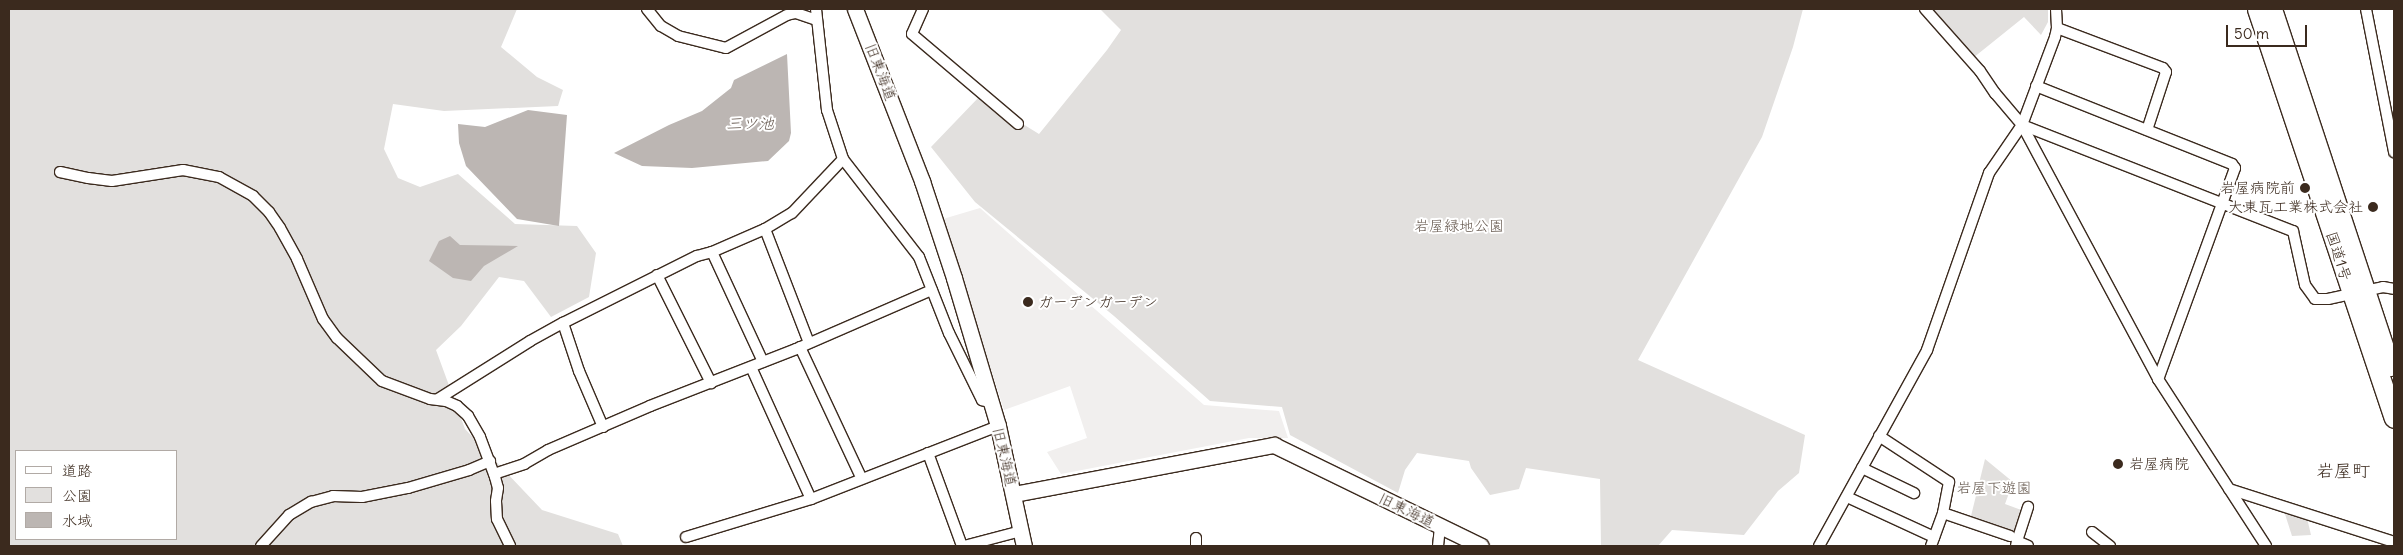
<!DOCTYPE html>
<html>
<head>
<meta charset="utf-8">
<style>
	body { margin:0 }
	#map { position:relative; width:2403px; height:555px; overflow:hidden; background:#fff; font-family:Delius,"Klee One",sans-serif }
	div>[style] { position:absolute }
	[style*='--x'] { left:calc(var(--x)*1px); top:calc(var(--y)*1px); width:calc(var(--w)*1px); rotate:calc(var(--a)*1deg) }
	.built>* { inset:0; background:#f1efee }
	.green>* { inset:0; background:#e2e0de }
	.water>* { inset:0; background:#bcb6b3 }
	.roads { filter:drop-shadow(1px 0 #3b2a1e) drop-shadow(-1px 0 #3b2a1e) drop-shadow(0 1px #3b2a1e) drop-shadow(0 -1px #3b2a1e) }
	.street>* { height:10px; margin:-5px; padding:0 5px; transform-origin:5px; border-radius:5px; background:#fff }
	.secondary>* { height:15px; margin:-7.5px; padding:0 7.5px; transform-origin:7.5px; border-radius:7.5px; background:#fff }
	.highway>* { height:19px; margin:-9.5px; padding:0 9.5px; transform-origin:9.5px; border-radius:9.5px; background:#fff }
	.dots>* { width:14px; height:14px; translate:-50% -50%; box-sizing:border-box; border:2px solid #fff; border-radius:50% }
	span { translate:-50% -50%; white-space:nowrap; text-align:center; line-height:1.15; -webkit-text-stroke:4px #fff; paint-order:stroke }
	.street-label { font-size:15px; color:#3b2a1e }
	.poi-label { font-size:15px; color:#3b2a1e }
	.right { translate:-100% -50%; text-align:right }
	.left { translate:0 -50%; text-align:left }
	.park-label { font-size:15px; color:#65584e }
	.water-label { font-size:16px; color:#685b52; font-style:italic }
	.quarter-label { font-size:18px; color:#3b2a1e }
	.frame { position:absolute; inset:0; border:10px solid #3b2a1e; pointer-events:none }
	.legend { position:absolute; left:15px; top:450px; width:162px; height:90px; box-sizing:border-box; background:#fff; border:1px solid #b1aaa5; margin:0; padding:6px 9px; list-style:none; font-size:15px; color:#3b2a1e }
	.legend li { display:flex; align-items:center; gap:10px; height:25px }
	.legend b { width:25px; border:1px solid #b1aaa5 }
	.scale { position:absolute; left:2226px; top:25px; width:81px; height:22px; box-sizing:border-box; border:2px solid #3b2a1e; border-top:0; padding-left:6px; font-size:15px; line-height:18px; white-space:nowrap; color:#3b2a1e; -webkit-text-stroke:4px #fff; paint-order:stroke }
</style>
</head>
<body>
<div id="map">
	<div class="built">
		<div style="clip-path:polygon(980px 208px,1204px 405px,1279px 411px,1288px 438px,1249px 438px,1061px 474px,1047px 452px,1087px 438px,1070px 386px,1004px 410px,943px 219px)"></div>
	</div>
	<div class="green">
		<div style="clip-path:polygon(evenodd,9px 9px,517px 9px,501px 47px,537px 77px,563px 90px,558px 106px,444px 111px,393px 104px,384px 149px,398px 178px,420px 187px,458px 174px,515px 224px,577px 226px,596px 253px,589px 297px,551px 317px,524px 281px,499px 277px,461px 326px,436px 350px,465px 429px,542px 510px,618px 534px,623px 546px,9px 546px,9px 9px,16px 451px,176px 451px,176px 539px,16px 539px,16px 451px)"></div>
		<div style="clip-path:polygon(1100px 9px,1803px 9px,1793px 47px,1762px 137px,1638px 360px,1805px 435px,1799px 473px,1778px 491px,1744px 535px,1672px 530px,1658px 546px,1601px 546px,1600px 479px,1526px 468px,1519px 489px,1490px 495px,1471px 468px,1469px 461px,1417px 453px,1405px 470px,1398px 493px,1290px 435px,1282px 407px,1210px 401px,1114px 316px,975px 202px,931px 147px,979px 97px,1039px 134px,1107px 50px,1121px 30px)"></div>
		<div style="clip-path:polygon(1925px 9px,2048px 9px,2048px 22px,2041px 35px,2024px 17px,1973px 58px)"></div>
		<div style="clip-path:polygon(1985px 459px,2013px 482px,2005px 504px,2024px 511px,2018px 532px,1971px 516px)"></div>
		<div style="clip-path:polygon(2285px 514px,2307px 518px,2311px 535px,2292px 536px)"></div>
	</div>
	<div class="water">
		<div style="clip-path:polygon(787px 54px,791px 133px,789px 141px,768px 161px,692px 168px,642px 166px,614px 153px,669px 125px,702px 111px,731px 88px,734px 80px)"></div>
		<div style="clip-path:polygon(528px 110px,567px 115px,559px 226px,517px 219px,466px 166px,459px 143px,458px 124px,485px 127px)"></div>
		<div style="clip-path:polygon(450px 236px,460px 245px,518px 246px,484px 266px,471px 281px,453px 278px,429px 261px,439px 241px)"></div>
	</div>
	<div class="roads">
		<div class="street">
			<div style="--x:647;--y:9;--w:22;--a:51"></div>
			<div style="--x:661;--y:26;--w:20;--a:30"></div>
			<div style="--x:678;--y:36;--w:49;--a:14"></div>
			<div style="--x:726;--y:48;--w:69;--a:-28.4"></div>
			<div style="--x:787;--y:15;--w:9;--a:-13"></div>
			<div style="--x:796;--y:13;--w:21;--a:19"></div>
			<div style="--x:816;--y:9;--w:102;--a:83.8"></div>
			<div style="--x:827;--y:110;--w:52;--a:71.9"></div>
			<div style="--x:843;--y:159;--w:124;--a:52.2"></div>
			<div style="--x:919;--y:257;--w:82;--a:68.5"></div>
			<div style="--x:949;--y:333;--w:75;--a:63.8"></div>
			<div style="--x:982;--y:400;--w:10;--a:17"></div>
			<div style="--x:923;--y:9;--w:27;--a:114"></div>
			<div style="--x:912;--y:34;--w:139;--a:40.3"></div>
			<div style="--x:1925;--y:9;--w:83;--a:48.4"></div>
			<div style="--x:1980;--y:71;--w:27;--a:56"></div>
			<div style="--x:1995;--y:93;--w:42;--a:49.8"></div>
			<div style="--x:2022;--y:125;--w:288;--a:61.8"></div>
			<div style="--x:2158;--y:379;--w:199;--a:57.1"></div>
			<div style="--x:2366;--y:9;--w:146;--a:78.9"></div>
			<div style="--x:2057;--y:28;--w:113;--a:20.7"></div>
			<div style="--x:2163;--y:68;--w:5;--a:53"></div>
			<div style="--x:2166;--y:72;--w:61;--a:108.1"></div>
			<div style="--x:2036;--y:86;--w:211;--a:21.7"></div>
			<div style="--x:2232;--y:164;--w:5;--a:53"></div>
			<div style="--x:2235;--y:168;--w:225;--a:110"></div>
			<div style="--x:2022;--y:125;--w:291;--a:21.4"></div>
			<div style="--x:2293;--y:231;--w:55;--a:77.5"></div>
			<div style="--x:2305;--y:285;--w:17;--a:54"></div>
			<div style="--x:2315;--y:299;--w:13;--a:0"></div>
			<div style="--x:2328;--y:299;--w:56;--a:-12.3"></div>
			<div style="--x:2383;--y:287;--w:11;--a:10"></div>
			<div style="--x:60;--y:172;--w:29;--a:12"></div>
			<div style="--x:88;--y:178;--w:24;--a:7"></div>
			<div style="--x:112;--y:181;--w:72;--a:-8.8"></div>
			<div style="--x:183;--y:170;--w:37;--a:11"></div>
			<div style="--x:219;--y:177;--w:39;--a:29"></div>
			<div style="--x:253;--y:196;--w:23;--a:45"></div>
			<div style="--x:269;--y:212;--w:19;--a:55"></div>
			<div style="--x:280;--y:228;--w:35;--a:61"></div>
			<div style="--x:297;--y:259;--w:65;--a:66.6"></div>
			<div style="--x:323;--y:319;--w:24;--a:54"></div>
			<div style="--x:337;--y:338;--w:62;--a:43.7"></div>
			<div style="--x:382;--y:381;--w:51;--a:20.6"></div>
			<div style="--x:430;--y:399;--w:16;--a:7"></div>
			<div style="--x:446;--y:401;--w:12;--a:24"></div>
			<div style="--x:457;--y:406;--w:15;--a:42"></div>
			<div style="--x:468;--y:416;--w:24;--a:60"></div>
			<div style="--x:480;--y:437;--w:43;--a:69.4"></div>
			<div style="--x:495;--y:477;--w:11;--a:75"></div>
			<div style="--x:498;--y:488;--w:13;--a:99"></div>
			<div style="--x:496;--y:501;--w:18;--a:87"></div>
			<div style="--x:497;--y:519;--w:30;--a:64"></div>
			<div style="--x:765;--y:229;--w:122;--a:68.9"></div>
			<div style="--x:712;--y:252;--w:121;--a:65.1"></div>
			<div style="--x:657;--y:275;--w:121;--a:63.4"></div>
			<div style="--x:563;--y:323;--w:51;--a:71.6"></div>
			<div style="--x:579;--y:371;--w:61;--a:66.8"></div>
			<div style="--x:800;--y:347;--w:144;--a:64.9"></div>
			<div style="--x:751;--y:367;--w:145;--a:65.6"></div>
			<div style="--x:438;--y:399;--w:109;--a:-32.2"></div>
			<div style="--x:530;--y:341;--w:38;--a:-29"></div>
			<div style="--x:563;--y:323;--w:150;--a:-26.6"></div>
			<div style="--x:697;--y:256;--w:16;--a:-15"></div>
			<div style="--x:712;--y:252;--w:58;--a:-23.5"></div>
			<div style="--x:765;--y:229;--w:31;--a:-31"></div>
			<div style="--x:792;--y:213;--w:74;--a:-46.6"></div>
			<div style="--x:1879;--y:436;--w:84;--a:33.3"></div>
			<div style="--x:1949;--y:482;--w:32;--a:101"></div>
			<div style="--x:928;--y:453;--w:99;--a:69.9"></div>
			<div style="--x:1862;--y:468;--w:58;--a:25.7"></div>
			<div style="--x:494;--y:474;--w:32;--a:-18"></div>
			<div style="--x:524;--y:464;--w:28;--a:-30"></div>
			<div style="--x:548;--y:450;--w:111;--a:-23.3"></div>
			<div style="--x:650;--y:406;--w:157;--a:-21.3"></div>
			<div style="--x:796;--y:349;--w:148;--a:-23.5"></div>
			<div style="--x:2229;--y:489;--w:173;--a:17.8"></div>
			<div style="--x:1847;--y:497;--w:96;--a:24.7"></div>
			<div style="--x:2092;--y:532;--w:23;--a:38"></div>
			<div style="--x:686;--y:537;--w:131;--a:-16.9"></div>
			<div style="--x:811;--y:499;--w:201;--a:-21.3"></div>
			<div style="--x:1196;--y:538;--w:8;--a:90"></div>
			<div style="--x:2017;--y:541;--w:36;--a:-72"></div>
			<div style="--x:261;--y:546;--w:42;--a:-47.9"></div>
			<div style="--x:289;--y:515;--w:26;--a:-31"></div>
			<div style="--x:311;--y:502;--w:23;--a:-15"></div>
			<div style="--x:333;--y:496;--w:29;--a:2"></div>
			<div style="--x:362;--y:497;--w:47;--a:-11.1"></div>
			<div style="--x:408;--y:488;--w:64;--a:-16.4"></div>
			<div style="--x:469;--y:470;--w:23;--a:-23"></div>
			<div style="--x:964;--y:546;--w:59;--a:-14.7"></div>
			<div style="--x:1438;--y:546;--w:20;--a:-84"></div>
			<div style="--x:1819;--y:546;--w:224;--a:-61.1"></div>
			<div style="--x:1927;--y:350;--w:188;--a:-70.7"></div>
			<div style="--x:1989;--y:173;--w:58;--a:-55.5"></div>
			<div style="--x:2022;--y:125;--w:94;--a:-69.4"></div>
			<div style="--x:2055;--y:37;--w:9;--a:-77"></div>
			<div style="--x:2057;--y:28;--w:19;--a:-93"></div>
			<div style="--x:1931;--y:546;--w:35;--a:-70"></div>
			<div style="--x:1943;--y:513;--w:71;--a:18.9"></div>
			<div style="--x:2016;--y:546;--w:5;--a:-79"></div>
			<div style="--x:2017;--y:541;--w:12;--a:24"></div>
		</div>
		<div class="secondary">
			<div style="--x:855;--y:9;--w:185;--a:68.7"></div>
			<div style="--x:922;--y:181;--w:102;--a:71.7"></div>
			<div style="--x:954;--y:278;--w:154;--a:73.4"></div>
			<div style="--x:998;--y:426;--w:123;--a:77.8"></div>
			<div style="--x:1014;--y:494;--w:265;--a:-10.7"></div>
			<div style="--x:1274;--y:445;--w:230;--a:26"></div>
		</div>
		<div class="highway">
			<div style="--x:2257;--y:9;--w:431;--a:71.5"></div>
			<div style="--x:2272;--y:9;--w:376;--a:71.7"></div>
		</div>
	</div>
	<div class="dots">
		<div style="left:2305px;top:188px;background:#3b2a1e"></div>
		<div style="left:2373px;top:207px;background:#3b2a1e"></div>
		<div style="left:1028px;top:302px;background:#3b2a1e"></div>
		<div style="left:2118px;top:464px;background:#3b2a1e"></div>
	</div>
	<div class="street-label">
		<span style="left:881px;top:72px;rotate:69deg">旧東海道</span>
		<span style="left:2339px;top:256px;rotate:72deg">国道1号</span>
		<span style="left:1005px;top:457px;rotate:77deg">旧東海道</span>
		<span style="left:1407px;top:510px;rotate:26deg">旧東海道</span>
	</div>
	<div class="poi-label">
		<span class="right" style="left:2295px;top:188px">岩屋病院前</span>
		<span class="right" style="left:2363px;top:207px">大東瓦工業株式会社</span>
		<span class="left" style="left:1038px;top:302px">ガーデンガーデン</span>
		<span class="left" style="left:2129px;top:464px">岩屋病院</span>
	</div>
	<div class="park-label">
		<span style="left:1459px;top:226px">岩屋緑地公園</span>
		<span style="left:1994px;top:488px">岩屋下遊園</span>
	</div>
	<div class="water-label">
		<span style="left:750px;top:123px">三ツ池</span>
	</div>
	<div class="quarter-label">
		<span style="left:2343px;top:471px">岩屋町</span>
	</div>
	<div class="frame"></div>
	<ul class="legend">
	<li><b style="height:6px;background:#fff"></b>道路</li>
	<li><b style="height:14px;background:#e2e0de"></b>公園</li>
	<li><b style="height:14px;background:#bcb6b3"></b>水域</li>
	</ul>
	<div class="scale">50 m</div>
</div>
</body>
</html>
